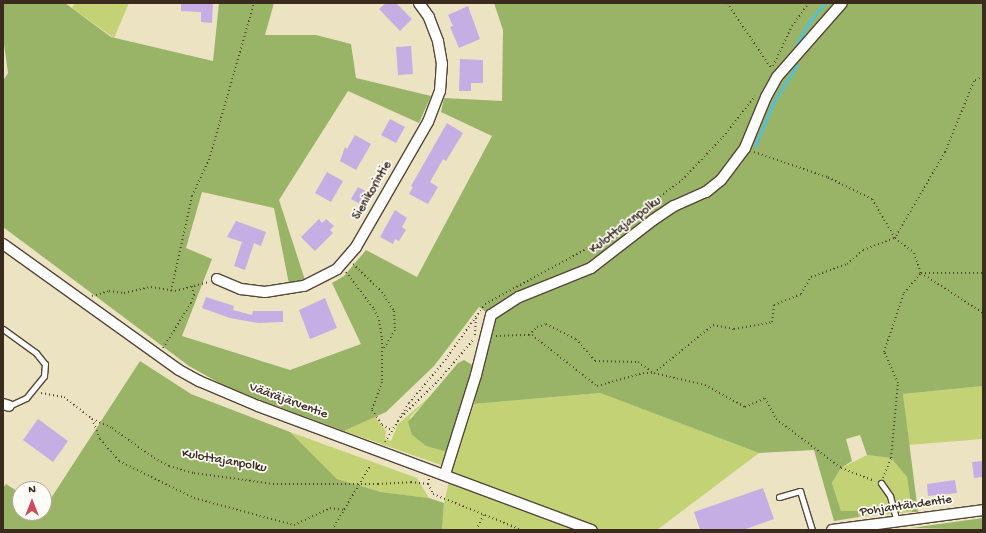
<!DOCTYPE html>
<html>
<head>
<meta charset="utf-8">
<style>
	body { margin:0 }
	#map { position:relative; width:986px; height:533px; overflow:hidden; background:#ece3c3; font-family:"Gochi Hand",sans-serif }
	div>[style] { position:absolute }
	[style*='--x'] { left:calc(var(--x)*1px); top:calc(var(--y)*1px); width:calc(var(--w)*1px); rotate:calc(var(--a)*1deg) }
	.green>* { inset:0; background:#c2d275 }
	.forest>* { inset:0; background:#99b466 }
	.stream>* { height:3px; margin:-1.5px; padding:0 1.5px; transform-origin:1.5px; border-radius:1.5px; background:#57bfd4 }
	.building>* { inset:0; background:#c4aee3 }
	.path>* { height:2px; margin-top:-1px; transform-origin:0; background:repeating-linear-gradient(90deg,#564637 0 1px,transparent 0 4px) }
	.roads { filter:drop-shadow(1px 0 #564637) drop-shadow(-1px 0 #564637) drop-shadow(0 1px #564637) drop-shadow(0 -1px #564637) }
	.lane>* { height:5px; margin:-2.5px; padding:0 2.5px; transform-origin:2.5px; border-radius:2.5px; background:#fff }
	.street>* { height:10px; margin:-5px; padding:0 5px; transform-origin:5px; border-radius:5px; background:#fff }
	span { translate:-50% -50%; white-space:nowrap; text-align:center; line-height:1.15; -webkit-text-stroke:3.5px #fdfcf7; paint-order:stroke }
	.street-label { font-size:13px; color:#3b2a1e }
	.frame { position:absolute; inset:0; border:4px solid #3b2a1e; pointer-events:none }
	.north { position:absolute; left:12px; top:481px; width:40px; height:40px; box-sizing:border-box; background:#fdfcf7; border:1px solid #afa8a0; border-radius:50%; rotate:0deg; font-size:11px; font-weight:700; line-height:16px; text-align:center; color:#3b2a1e }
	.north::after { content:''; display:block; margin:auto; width:14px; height:18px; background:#d1495b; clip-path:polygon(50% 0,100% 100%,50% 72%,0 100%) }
</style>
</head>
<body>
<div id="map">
	<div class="green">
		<div style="clip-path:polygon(75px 3px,129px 3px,114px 38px,72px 8px)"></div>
		<div style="clip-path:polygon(983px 386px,983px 439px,908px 445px,903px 394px)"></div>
		<div style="clip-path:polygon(600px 393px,759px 453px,657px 530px,442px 530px,444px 503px,453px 464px,474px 404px)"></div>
		<div style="clip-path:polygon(433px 394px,410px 417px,412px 435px,426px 446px,447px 452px,441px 465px,344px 431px,375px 417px,386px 431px,385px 439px,391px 441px,398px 424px)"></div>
		<div style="clip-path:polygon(290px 432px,417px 478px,429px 498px,381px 492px,337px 479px)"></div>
		<div style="clip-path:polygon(867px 455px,891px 458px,907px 477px,912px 512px,859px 517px,858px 511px,841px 511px,832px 483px,841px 468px)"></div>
	</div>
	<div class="forest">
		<div style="clip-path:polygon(3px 3px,65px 3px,111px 37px,213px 61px,219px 3px,274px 3px,265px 35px,316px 35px,351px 44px,356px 78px,431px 96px,419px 123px,348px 91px,279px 200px,305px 280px,289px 284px,274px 208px,202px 192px,186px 248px,212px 259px,182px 336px,290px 370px,361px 344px,332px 283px,344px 276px,366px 250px,417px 277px,492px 136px,441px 112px,444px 98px,502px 101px,503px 30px,494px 3px,983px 3px,983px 386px,903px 394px,918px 512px,912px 512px,907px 477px,891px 458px,867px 455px,860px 435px,846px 439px,852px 461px,841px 468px,832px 483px,841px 511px,858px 511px,859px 517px,834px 521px,814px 450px,759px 453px,600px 393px,474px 404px,493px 322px,489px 314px,479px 307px,434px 366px,386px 412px,344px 431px,268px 403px,223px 385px,189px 366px,3px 227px,3px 81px,8px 73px,3px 37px)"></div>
		<div style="clip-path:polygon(464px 360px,474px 366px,447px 452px,426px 446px,412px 435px,408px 422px,458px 363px)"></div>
		<div style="clip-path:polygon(140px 361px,191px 394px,290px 432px,337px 479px,381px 492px,429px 498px,444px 503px,442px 530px,3px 530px,3px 488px,6px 484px,20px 493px,20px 513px,44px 513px,44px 509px)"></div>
		<div style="clip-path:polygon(983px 518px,983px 530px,911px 528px)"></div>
	</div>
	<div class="stream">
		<div style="--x:795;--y:48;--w:30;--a:-62"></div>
		<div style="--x:809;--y:22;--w:25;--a:-50"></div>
		<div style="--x:755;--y:146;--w:49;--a:-67.1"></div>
		<div style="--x:774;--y:101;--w:43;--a:-57.4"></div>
	</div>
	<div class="building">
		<div style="clip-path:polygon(181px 3px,213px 3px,212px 23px,201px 22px,201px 12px,181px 11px)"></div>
		<div style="clip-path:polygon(386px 3px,396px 3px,412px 19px,400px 31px,379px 9px)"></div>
		<div style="clip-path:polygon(468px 6px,480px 39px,459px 48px,450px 27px,453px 26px,448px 15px)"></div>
		<div style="clip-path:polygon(411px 46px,413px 74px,398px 75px,396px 47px)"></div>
		<div style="clip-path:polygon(460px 59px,483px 60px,483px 83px,471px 83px,471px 91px,459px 91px)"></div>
		<div style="clip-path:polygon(390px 119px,405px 127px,396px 143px,381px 135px)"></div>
		<div style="clip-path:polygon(447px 123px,463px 133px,446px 161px,443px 159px,430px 182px,438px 187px,428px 204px,409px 194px,413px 187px,411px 186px)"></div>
		<div style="clip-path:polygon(355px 135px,371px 144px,356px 170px,340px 161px,345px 147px,347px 149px)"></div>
		<div style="clip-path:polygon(327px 172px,343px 181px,331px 202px,315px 193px)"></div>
		<div style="clip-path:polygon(358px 187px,369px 193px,362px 205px,351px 199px)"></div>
		<div style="clip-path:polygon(395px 210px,407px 218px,402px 227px,406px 230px,399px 241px,395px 239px,393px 244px,380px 237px)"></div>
		<div style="clip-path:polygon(319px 219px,322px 223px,326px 219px,334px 226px,330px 230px,333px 233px,315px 251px,301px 237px)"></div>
		<div style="clip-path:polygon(236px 221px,266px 232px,261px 246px,254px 243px,245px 270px,234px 266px,242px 242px,227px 237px)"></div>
		<div style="clip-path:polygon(206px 297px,234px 306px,233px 310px,252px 315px,253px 311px,283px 311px,283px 322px,258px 323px,230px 318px,202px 308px)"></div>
		<div style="clip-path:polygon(325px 298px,337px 328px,310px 339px,299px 310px)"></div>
		<div style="clip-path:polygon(38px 419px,68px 441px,53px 462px,23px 440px)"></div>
		<div style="clip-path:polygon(983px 461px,983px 477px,974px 478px,972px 462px)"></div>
		<div style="clip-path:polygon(955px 480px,957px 493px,928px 496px,927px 484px)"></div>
		<div style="clip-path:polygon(763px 488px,774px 519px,743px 530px,700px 530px,694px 512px)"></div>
	</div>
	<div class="path">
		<div style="--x:727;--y:3;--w:78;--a:55.9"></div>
		<div style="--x:773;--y:66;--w:44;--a:-64.6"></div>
		<div style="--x:792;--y:26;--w:29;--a:-54"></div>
		<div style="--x:983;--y:76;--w:10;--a:151"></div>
		<div style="--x:974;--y:81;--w:77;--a:112.2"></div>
		<div style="--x:945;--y:152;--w:99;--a:120.2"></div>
		<div style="--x:895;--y:238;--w:24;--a:38"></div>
		<div style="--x:914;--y:253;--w:21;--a:71"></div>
		<div style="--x:921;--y:273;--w:74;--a:32.8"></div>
		<div style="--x:353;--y:264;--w:40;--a:44"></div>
		<div style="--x:382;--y:292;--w:22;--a:58"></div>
		<div style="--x:394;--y:311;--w:19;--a:87"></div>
		<div style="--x:395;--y:330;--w:23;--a:121"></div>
		<div style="--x:346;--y:272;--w:46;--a:52.9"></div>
		<div style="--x:374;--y:309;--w:12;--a:66"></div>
		<div style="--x:379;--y:320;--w:19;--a:81"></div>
		<div style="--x:382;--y:339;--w:43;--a:90"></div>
		<div style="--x:382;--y:382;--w:30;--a:110"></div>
		<div style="--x:372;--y:410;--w:18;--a:56"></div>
		<div style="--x:382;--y:425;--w:11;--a:27"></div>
		<div style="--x:171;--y:291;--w:97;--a:-77.5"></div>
		<div style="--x:192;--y:196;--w:40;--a:-65"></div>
		<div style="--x:209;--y:160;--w:163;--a:-74"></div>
		<div style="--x:92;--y:296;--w:18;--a:-16"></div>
		<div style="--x:109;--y:291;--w:15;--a:8"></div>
		<div style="--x:124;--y:293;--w:28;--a:-13"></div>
		<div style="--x:151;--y:287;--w:24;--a:9"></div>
		<div style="--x:175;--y:291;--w:35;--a:-15"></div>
		<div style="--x:475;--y:335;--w:19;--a:-87"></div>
		<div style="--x:529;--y:335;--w:11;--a:-45"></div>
		<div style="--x:537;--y:327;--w:9;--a:-18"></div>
		<div style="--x:546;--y:324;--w:34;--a:27"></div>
		<div style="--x:576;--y:339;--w:29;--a:49"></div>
		<div style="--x:595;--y:361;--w:43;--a:1.3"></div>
		<div style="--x:638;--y:362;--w:19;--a:35"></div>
		<div style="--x:654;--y:373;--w:76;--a:-39.1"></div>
		<div style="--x:713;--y:325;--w:21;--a:11"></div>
		<div style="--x:734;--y:329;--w:39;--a:-10"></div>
		<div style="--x:772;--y:322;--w:17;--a:-83"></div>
		<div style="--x:774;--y:305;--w:29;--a:-22"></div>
		<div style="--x:801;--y:294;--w:20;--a:-60"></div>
		<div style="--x:811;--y:277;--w:38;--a:-20"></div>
		<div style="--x:847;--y:264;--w:21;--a:-41"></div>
		<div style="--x:863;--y:250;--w:34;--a:-21"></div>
		<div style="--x:895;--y:238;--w:45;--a:-120.5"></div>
		<div style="--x:872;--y:199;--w:50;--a:-153.9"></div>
		<div style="--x:827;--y:177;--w:77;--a:-161.1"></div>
		<div style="--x:496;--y:336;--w:36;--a:-2"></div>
		<div style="--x:532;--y:335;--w:83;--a:38.1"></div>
		<div style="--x:597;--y:386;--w:48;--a:-15.8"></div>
		<div style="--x:643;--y:373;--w:11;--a:0"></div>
		<div style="--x:654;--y:373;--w:52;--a:13.2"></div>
		<div style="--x:705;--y:385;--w:46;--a:28.8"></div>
		<div style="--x:745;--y:407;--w:22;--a:-24"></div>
		<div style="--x:765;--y:398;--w:24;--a:62"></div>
		<div style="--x:776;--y:419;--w:81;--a:37"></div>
		<div style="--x:841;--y:468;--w:36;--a:21"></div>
		<div style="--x:163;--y:348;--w:53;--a:-58.1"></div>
		<div style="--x:191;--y:303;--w:9;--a:-69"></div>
		<div style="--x:194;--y:295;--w:9;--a:-103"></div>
		<div style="--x:41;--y:393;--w:23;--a:10"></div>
		<div style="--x:64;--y:397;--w:36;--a:38"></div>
		<div style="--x:92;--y:419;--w:22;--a:24"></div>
		<div style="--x:112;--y:428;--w:52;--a:35.5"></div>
		<div style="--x:154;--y:458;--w:17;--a:28"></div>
		<div style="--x:169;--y:466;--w:26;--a:16"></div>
		<div style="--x:194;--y:473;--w:80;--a:7.9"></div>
		<div style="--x:273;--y:484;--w:105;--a:0"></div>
		<div style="--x:378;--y:484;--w:33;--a:-3"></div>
		<div style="--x:411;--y:482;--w:17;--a:7"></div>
		<div style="--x:401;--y:417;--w:52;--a:-44.2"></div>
		<div style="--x:438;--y:381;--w:55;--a:-49.4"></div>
		<div style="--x:92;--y:419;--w:22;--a:68"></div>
		<div style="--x:100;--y:439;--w:29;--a:49"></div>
		<div style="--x:119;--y:461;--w:84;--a:26.3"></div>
		<div style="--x:194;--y:498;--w:104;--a:15.1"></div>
		<div style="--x:294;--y:525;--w:40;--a:-25"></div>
		<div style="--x:330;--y:508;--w:15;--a:8"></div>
		<div style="--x:398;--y:421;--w:21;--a:-59"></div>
		<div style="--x:409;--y:403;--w:52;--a:-49.6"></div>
		<div style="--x:443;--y:363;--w:72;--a:-54.6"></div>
		<div style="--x:485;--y:304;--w:130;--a:-28.5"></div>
		<div style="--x:599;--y:242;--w:104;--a:-36.8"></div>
		<div style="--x:682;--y:180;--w:59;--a:-46.4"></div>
		<div style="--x:723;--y:137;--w:52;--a:-52"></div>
		<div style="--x:385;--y:442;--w:25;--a:-58"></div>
		<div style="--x:883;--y:478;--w:22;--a:-68"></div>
		<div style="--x:891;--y:458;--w:75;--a:-84.7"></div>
		<div style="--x:898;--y:383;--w:34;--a:-114"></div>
		<div style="--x:884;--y:352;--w:62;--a:-71.3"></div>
		<div style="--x:904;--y:293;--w:26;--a:-50"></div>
		<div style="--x:921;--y:273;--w:62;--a:0"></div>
		<div style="--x:429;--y:479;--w:5;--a:101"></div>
		<div style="--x:428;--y:484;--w:11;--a:63"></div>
		<div style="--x:433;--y:494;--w:96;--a:22"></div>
		<div style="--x:332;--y:530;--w:74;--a:-59.3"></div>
		<div style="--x:476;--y:530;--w:18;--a:-63"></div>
	</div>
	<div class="roads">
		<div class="lane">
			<div style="--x:3;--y:329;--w:41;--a:36"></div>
			<div style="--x:36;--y:353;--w:14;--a:51"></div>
			<div style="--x:45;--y:364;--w:12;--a:95"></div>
			<div style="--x:44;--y:376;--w:28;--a:129"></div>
			<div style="--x:26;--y:398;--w:19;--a:155"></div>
			<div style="--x:881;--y:483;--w:16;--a:55"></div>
			<div style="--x:890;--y:496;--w:27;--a:75"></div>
			<div style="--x:779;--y:497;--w:22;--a:-16"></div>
			<div style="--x:800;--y:491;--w:41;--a:72.9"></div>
		</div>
		<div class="street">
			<div style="--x:3;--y:244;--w:216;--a:35.6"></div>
			<div style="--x:179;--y:370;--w:23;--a:29"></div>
			<div style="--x:199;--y:381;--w:64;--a:23"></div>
			<div style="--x:258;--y:406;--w:356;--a:20.4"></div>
			<div style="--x:217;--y:279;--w:26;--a:23"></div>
			<div style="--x:241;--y:289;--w:24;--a:7"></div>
			<div style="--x:265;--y:292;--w:39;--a:-9"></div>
			<div style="--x:304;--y:286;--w:37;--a:-27"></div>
			<div style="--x:337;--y:269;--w:29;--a:-49"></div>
			<div style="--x:356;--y:247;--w:144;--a:-60.1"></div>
			<div style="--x:428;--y:122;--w:33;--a:-69"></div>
			<div style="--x:440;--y:91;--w:27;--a:-86"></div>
			<div style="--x:442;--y:64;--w:23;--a:-100"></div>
			<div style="--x:438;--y:41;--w:26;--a:-111"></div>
			<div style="--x:429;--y:17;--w:17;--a:-126"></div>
			<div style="--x:3;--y:404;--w:6;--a:18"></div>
			<div style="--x:445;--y:474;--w:104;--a:-72.6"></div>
			<div style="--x:476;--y:375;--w:62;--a:-76"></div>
			<div style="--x:491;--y:315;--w:33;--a:-33"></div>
			<div style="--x:519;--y:297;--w:78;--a:-21.9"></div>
			<div style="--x:591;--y:268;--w:78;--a:-37.7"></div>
			<div style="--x:653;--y:220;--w:25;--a:-34"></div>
			<div style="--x:674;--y:206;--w:35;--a:-24"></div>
			<div style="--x:706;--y:192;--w:19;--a:-39"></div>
			<div style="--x:721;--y:180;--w:40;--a:-53"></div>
			<div style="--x:745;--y:148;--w:55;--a:-67.6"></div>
			<div style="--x:766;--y:97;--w:23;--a:-61"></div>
			<div style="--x:777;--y:77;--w:98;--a:-48.7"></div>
			<div style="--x:832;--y:530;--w:152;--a:-7.5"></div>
		</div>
	</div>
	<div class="street-label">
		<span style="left:373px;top:191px;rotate:-60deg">Sienikorintie</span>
		<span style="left:626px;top:226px;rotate:-37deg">Kulottajanpolku</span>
		<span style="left:288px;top:402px;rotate:20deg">Vääräjärventie</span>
		<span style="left:224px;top:462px;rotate:10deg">Kulottajanpolku</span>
		<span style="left:906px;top:507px;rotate:-8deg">Pohjantähdentie</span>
	</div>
	<div class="frame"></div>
	<div class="north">N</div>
</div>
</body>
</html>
